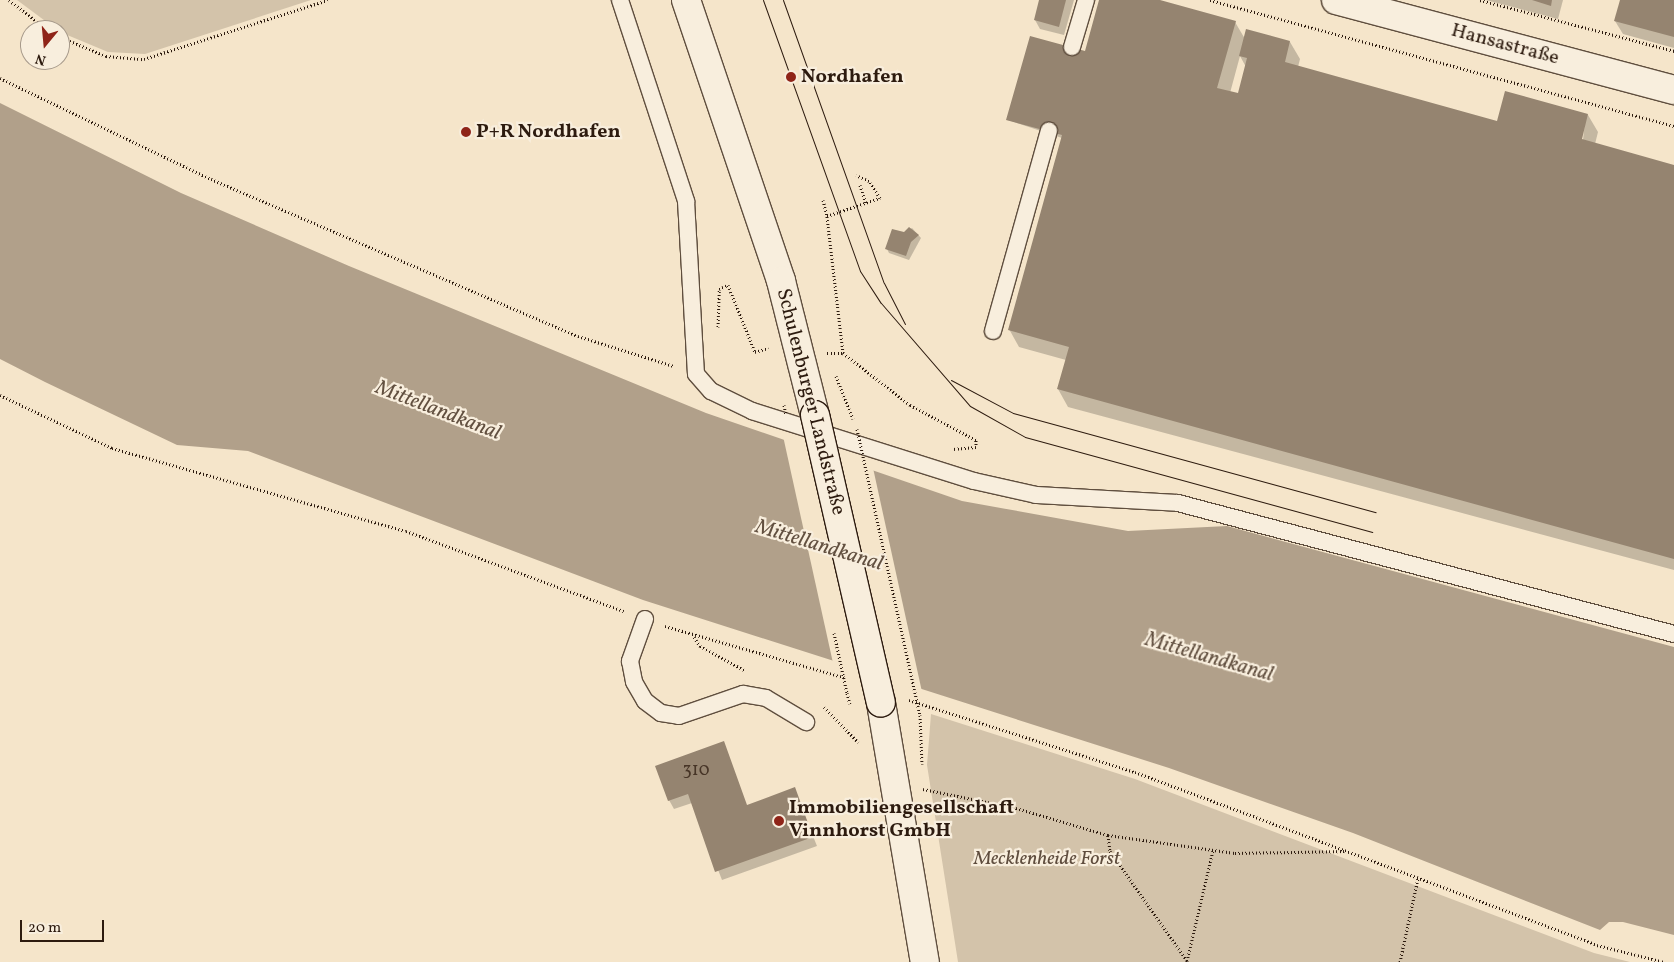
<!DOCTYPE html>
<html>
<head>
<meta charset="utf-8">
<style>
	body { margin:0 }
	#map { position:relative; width:1674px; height:962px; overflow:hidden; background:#f5e5ca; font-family:Vollkorn,serif }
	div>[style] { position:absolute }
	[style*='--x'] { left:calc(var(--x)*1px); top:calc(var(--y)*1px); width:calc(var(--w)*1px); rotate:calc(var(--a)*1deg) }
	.green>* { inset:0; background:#d3c3aa }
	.water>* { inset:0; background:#b1a08a }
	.pier>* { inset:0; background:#f5e5ca }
	.shadow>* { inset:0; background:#0003 }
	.building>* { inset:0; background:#958470 }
	.path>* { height:3px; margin-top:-1.5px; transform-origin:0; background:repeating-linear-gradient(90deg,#2d1b0f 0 1px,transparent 0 3.5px) }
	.roads { filter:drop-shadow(1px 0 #5f4e3e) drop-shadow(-1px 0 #5f4e3e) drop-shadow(0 1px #5f4e3e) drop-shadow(0 -1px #5f4e3e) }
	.lane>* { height:16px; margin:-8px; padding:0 8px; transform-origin:8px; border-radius:8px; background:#f8eedd }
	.street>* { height:28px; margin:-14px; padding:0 14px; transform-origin:14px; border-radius:14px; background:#f8eedd }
	.secondary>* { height:28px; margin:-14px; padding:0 14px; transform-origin:14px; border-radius:14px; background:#f8eedd }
	.tram>* { height:1px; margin:-0.5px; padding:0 0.5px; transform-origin:0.5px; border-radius:0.5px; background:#2d1b0f }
	.path-bridge>* { height:3px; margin-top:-1.5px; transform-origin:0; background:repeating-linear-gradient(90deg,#2d1b0f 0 1px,transparent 0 3.5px) }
	.bridges { filter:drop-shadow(1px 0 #2d1b0f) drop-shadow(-1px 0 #2d1b0f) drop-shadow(0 1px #2d1b0f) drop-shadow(0 -1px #2d1b0f) }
	.secondary-bridge>* { height:28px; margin:-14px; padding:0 14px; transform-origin:14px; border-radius:14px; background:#f8eedd }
	.dots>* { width:14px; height:14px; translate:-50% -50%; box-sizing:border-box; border:2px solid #f8eedd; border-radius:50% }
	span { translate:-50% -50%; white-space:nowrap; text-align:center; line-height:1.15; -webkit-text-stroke:4.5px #f8eedd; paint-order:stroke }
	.number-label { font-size:18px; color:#473527 }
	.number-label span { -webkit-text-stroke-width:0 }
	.street-label { font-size:20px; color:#2d1b0f }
	.poi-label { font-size:20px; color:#2d1b0f; font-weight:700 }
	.left { translate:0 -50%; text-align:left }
	.park-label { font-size:20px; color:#5f4d3e; font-style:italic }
	.water-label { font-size:21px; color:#625040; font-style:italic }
	.north { position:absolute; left:20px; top:20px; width:50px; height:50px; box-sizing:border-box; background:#f8eedd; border:1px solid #a79a8b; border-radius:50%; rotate:197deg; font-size:14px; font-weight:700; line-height:20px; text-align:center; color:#2d1b0f }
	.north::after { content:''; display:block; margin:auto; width:18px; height:22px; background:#8f2418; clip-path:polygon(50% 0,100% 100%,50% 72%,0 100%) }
	.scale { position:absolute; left:20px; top:920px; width:84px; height:22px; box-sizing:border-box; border:2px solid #2d1b0f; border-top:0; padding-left:6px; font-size:15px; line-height:18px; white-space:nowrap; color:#2d1b0f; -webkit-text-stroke:4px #f8eedd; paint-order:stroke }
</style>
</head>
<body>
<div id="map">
	<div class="green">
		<div style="clip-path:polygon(17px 0,311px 0,145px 54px,108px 52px,60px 32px)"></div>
		<div style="clip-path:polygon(931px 714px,1135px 779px,1594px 953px,1630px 962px,958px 962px,927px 765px)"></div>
	</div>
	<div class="water">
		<div style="clip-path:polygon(0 103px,181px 193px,349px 266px,706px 413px,962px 501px,1128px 531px,1227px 526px,1674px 647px,1674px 935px,1623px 922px,1609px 922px,1600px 930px,1353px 833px,1169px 768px,643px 600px,248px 451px,177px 445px,45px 382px,0 359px)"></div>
	</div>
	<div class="pier">
		<div style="clip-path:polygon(783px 436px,873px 468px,922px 692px,833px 663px)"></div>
	</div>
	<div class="shadow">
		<div style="clip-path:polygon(1041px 0,1074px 0,1064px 35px,1040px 29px,1035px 20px)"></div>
		<div style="clip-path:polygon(evenodd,1100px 0,1155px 0,1235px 22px,1245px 39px,1290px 42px,1300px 59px,1298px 67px,1497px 122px,1588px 115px,1598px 132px,1595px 144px,1674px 166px,1674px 570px,1068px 407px,1058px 389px,1066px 360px,1019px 347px,1009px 329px,1062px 138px,1008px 120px,1086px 52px,1100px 0,1240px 56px,1246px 67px,1239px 95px,1230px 93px,1240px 56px,1100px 0,1585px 122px,1583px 140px,1580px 140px,1585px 122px)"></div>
		<div style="clip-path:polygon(1486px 0,1563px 0,1558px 19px)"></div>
		<div style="clip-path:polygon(1621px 0,1674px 0,1674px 48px,1623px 34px,1615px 21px)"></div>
		<div style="clip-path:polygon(912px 228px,921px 238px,909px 260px,889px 253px,887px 249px)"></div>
		<div style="clip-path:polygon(724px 743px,747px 807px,794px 789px,817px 846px,722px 880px,692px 803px,674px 809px,669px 800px)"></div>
	</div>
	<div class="building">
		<div style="clip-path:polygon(1039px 0,1066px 0,1059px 27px,1034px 20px)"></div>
		<div style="clip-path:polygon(1099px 0,1160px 0,1236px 21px,1217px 88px,1238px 93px,1247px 58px,1239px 56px,1246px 29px,1290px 41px,1285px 62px,1497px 121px,1505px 91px,1588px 114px,1582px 139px,1674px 165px,1674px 559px,1057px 389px,1069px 347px,1008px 330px,1062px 135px,1006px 120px,1030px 36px,1085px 51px)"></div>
		<div style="clip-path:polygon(1532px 0,1552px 0,1551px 6px)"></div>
		<div style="clip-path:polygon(1620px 0,1674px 0,1674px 37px,1614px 21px)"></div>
		<div style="clip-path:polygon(909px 227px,919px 235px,911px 242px,906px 256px,885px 249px,892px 229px,904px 232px)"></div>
		<div style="clip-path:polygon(724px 741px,747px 805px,795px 787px,813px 837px,715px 872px,688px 794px,668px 801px,655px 766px)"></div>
	</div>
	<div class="path">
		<div style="--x:9;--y:0;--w:49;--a:37.6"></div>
		<div style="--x:1210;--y:0;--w:481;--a:15.2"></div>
		<div style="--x:1480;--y:0;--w:201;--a:14.7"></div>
		<div style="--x:60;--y:37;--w:50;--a:22.4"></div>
		<div style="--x:106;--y:56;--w:38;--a:5"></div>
		<div style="--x:144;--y:59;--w:193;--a:-17.8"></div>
		<div style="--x:0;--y:78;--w:234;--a:25.6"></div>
		<div style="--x:211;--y:179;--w:399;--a:23.2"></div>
		<div style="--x:578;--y:336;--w:101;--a:17.4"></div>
		<div style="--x:860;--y:185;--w:19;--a:72"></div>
		<div style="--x:823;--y:200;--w:16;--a:76"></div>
		<div style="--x:718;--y:327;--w:38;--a:-88"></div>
		<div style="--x:719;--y:289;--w:10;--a:-24"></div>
		<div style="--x:728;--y:285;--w:72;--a:68.1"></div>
		<div style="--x:755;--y:352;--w:14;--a:-17"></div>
		<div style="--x:827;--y:353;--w:16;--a:0"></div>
		<div style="--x:843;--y:353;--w:85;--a:37.8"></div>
		<div style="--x:910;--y:405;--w:75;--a:27.9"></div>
		<div style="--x:976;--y:440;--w:7;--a:90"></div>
		<div style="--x:976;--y:447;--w:23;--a:175"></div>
		<div style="--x:843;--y:353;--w:138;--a:-96.7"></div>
		<div style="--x:827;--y:216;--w:56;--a:-18.8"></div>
		<div style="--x:880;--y:198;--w:20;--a:-123"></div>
		<div style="--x:869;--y:181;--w:14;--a:-155"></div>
		<div style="--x:836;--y:376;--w:46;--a:68.4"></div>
		<div style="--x:0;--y:395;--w:124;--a:25.3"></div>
		<div style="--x:112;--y:448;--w:305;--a:15.8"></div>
		<div style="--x:406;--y:531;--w:232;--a:20.2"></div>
		<div style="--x:665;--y:626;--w:188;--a:16"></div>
		<div style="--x:694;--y:637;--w:11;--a:56"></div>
		<div style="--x:700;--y:646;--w:52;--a:28.5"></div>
		<div style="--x:847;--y:693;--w:11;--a:75"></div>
		<div style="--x:909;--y:700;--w:237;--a:17.7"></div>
		<div style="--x:1135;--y:772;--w:493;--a:20.5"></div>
		<div style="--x:1597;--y:945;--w:69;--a:14.2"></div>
		<div style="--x:824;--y:707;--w:49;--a:45.8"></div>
		<div style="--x:920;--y:715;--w:49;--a:87.7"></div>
		<div style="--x:923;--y:789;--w:95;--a:11.5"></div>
		<div style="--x:1016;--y:808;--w:96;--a:16.4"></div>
		<div style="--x:1108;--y:835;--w:128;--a:8.1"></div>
		<div style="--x:1235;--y:853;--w:112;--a:-1"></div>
		<div style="--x:1108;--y:835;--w:16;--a:83"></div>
		<div style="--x:1110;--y:851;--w:136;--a:54.9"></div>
		<div style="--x:1187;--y:961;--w:114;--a:-76.8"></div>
		<div style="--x:1400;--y:962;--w:86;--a:-77.9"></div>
	</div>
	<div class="roads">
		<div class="lane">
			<div style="--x:620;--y:0;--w:212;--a:71.8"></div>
			<div style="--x:686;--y:201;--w:173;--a:86.7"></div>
			<div style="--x:696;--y:374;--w:23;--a:49"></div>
			<div style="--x:711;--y:391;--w:46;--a:26"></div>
			<div style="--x:752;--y:411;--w:233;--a:17.5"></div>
			<div style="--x:974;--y:481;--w:64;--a:12.7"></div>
			<div style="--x:1036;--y:495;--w:142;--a:3.2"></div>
			<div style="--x:1178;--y:503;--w:513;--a:14.79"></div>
			<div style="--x:1072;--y:47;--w:49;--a:-73.4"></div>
			<div style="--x:993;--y:331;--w:208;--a:-74.4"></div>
			<div style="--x:645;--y:619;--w:45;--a:109.7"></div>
			<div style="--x:630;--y:661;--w:21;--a:79"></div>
			<div style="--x:634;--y:682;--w:22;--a:60"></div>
			<div style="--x:645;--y:701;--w:20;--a:37"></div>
			<div style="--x:661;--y:713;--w:18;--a:9"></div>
			<div style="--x:679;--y:716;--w:68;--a:-19"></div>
			<div style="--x:743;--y:694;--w:23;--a:10"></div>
			<div style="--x:766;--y:698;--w:47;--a:31"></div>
		</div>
		<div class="street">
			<div style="--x:1336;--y:0;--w:350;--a:14.9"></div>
		</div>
		<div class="secondary">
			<div style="--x:686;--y:0;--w:297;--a:71.3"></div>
			<div style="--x:781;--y:281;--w:138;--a:75.8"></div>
			<div style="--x:881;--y:703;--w:263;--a:80.4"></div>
		</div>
	</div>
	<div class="tram">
		<div style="--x:763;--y:0;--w:288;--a:70.3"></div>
		<div style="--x:860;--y:271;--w:38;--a:57"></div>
		<div style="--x:881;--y:303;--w:136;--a:49.2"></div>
		<div style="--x:970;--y:406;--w:63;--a:29.4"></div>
		<div style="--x:1025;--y:437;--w:360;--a:15.3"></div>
		<div style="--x:783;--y:0;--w:300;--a:70.4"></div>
		<div style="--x:884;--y:283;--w:46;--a:62.9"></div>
		<div style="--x:951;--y:380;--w:70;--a:28"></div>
		<div style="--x:1013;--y:413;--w:376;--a:15.3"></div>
	</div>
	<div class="path-bridge">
		<div style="--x:784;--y:405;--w:10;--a:79"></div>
		<div style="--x:857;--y:429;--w:293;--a:77.6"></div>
		<div style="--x:834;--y:633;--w:61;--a:77.8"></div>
	</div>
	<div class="bridges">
		<div class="secondary-bridge">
			<div style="--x:815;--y:415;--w:295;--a:77.1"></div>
		</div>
	</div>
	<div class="dots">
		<div style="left:791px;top:77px;background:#8f2418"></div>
		<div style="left:466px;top:132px;background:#8f2418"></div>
		<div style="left:779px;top:821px;background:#8f2418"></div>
	</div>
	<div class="number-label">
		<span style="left:696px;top:771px">310</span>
	</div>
	<div class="street-label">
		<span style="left:1505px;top:45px;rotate:15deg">Hansastraße</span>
		<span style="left:810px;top:402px;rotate:76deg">Schulenburger Landstraße</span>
	</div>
	<div class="poi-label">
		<span class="left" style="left:801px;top:77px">Nordhafen</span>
		<span class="left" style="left:476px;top:132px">P+R Nordhafen</span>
		<span class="left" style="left:789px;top:820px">Immobiliengesellschaft<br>Vinnhorst GmbH</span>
	</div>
	<div class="park-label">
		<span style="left:1047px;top:859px">Mecklenheide Forst</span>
	</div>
	<div class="water-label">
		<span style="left:438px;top:411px;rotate:21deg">Mittellandkanal</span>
		<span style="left:819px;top:546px;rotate:17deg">Mittellandkanal</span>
		<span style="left:1209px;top:658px;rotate:16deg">Mittellandkanal</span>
	</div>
	<div class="north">N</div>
	<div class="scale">20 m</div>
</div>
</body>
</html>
